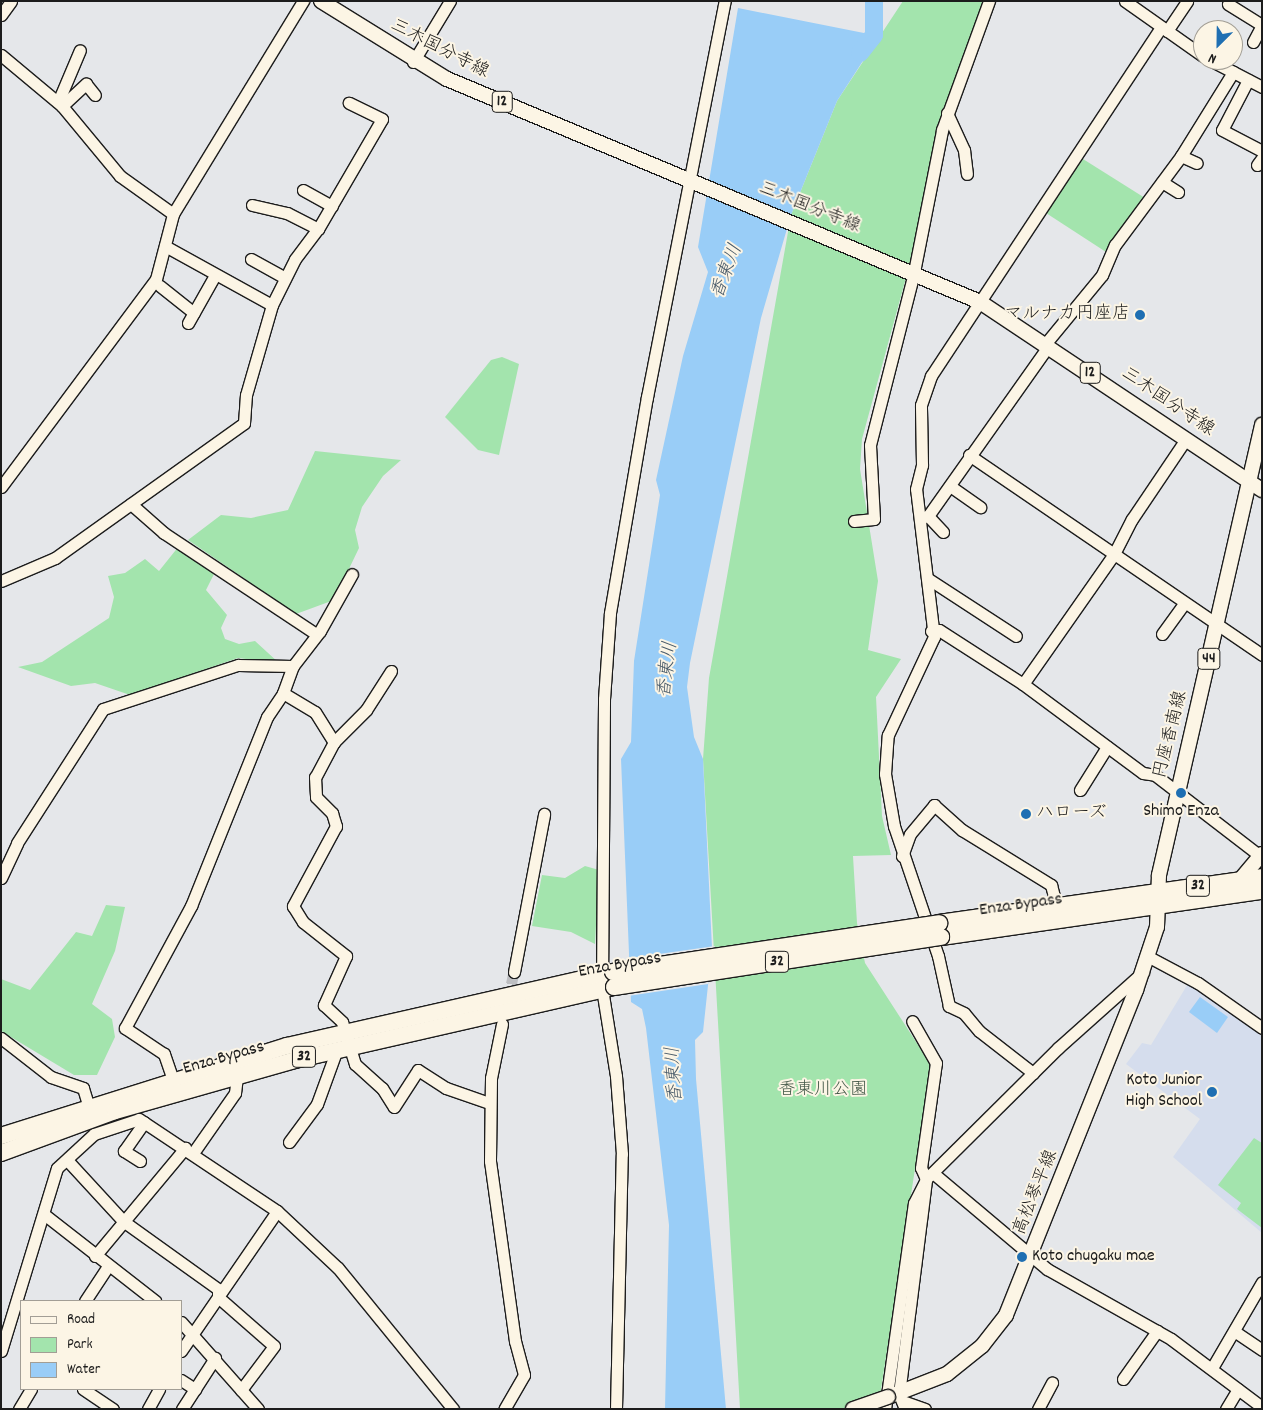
<!DOCTYPE html>
<html>
<head>
<meta charset="utf-8">
<style>
	body { margin:0 }
	#map { position:relative; width:1263px; height:1410px; overflow:hidden; background:#e5e7ea; font-family:Dekko,"Klee One",sans-serif }
	div>[style] { position:absolute }
	[style*='--x'] { left:calc(var(--x)*1px); top:calc(var(--y)*1px); width:calc(var(--w)*1px); rotate:calc(var(--a)*1deg) }
	.built>* { inset:0; background:#d5dded }
	.green>* { inset:0; background:#a3e4ad }
	.water>* { inset:0; background:#99cdf7 }
	.pier>* { inset:0; background:#e5e7ea }
	.river>* { height:18px; margin:-9px; padding:0 9px; transform-origin:9px; border-radius:9px; background:#99cdf7 }
	.minor-tunnel>* { height:11px; margin-top:-5.5px; transform-origin:0; background:repeating-linear-gradient(90deg,#bdbec1 0 11px,transparent 0 16.5px) }
	.roads { filter:drop-shadow(1px 0 #1c1c1c) drop-shadow(-1px 0 #1c1c1c) drop-shadow(0 1px #1c1c1c) drop-shadow(0 -1px #1c1c1c) }
	.minor>* { height:11px; margin:-5.5px; padding:0 5.5px; transform-origin:5.5px; border-radius:5.5px; background:#fcf5e5 }
	.major>* { height:14px; margin:-7px; padding:0 7px; transform-origin:7px; border-radius:7px; background:#fcf5e5 }
	.highway>* { height:16px; margin:-8px; padding:0 8px; transform-origin:8px; border-radius:8px; background:#fcf5e5 }
	.bridges { filter:drop-shadow(1px 0 #1c1c1c) drop-shadow(-1px 0 #1c1c1c) drop-shadow(0 1px #1c1c1c) drop-shadow(0 -1px #1c1c1c) }
	.major-bridge>* { height:14px; margin:-7px; padding:0 7px; transform-origin:7px; border-radius:7px; background:#fcf5e5 }
	.highway-bridge>* { height:16px; margin:-8px; padding:0 8px; transform-origin:8px; border-radius:8px; background:#fcf5e5 }
	.dots>* { width:14px; height:14px; translate:-50% -50%; box-sizing:border-box; border:2px solid #fcf5e5; border-radius:50% }
	span { translate:-50% -50%; white-space:nowrap; text-align:center; line-height:1.15; -webkit-text-stroke:4px #fcf5e5; paint-order:stroke }
	.shield-label span { padding:1px 4px; background:#fcf5e5; border:1px solid; border-radius:4px; -webkit-text-stroke-width:0 }
	.shield-label { font-size:16px; color:#1c1c1c; font-weight:700 }
	.street-label { font-size:18px; color:#1c1c1c }
	.poi-label { font-size:18px; color:#1c1c1c }
	.right { translate:-100% -50%; text-align:right }
	.left { translate:0 -50%; text-align:left }
	.park-label { font-size:18px; color:#445848 }
	.water-label { font-size:19px; color:#485a69; font-style:italic }
	.frame { position:absolute; inset:0; border:2px solid #1c1c1c; pointer-events:none }
	.legend { position:absolute; left:20px; top:1300px; width:162px; height:90px; box-sizing:border-box; background:#fcf5e5; border:1px solid #a29e95; margin:0; padding:6px 9px; list-style:none; font-size:15px; color:#1c1c1c }
	.legend li { display:flex; align-items:center; gap:10px; height:25px }
	.legend b { width:25px; border:1px solid #a29e95 }
	.north { position:absolute; left:1193px; top:20px; width:50px; height:50px; box-sizing:border-box; background:#fcf5e5; border:1px solid #a29e95; border-radius:50%; rotate:203deg; font-size:14px; font-weight:700; line-height:20px; text-align:center; color:#1c1c1c }
	.north::after { content:''; display:block; margin:auto; width:18px; height:22px; background:#1f6fb2; clip-path:polygon(50% 0,100% 100%,50% 72%,0 100%) }
</style>
</head>
<body>
<div id="map">
	<div class="built">
		<div style="clip-path:polygon(1189px 982px,1262px 1031px,1262px 1233px,1173px 1157px,1200px 1119px,1126px 1064px,1142px 1043px,1151px 1045px)"></div>
	</div>
	<div class="green">
		<div style="clip-path:polygon(903px 1px,985px 1px,947px 100px,910px 263px,862px 439px,860px 469px,878px 581px,868px 650px,901px 659px,876px 697px,882px 816px,891px 855px,853px 856px,857px 923px,865px 963px,931px 1065px,878px 1409px,740px 1409px,703px 759px,709px 678px,791px 215px,837px 101px)"></div>
		<div style="clip-path:polygon(1083px 159px,1145px 198px,1106px 252px,1046px 213px)"></div>
		<div style="clip-path:polygon(502px 357px,519px 364px,499px 455px,478px 450px,445px 417px,491px 360px)"></div>
		<div style="clip-path:polygon(315px 451px,401px 460px,383px 476px,362px 507px,355px 530px,359px 548px,334px 600px,296px 614px,188px 540px,221px 515px,251px 518px,288px 510px)"></div>
		<div style="clip-path:polygon(179px 546px,216px 570px,206px 590px,227px 615px,221px 628px,225px 639px,239px 644px,255px 641px,279px 663px,238px 658px,130px 695px,95px 683px,71px 686px,18px 667px,42px 662px,109px 618px,114px 597px,108px 576px,125px 573px,145px 559px,159px 571px)"></div>
		<div style="clip-path:polygon(585px 866px,599px 870px,595px 944px,571px 932px,532px 926px,542px 875px,565px 878px)"></div>
		<div style="clip-path:polygon(106px 905px,125px 907px,115px 951px,92px 1004px,112px 1019px,115px 1037px,97px 1075px,74px 1075px,1px 1031px,1px 979px,30px 990px,76px 932px,92px 936px)"></div>
		<div style="clip-path:polygon(1254px 1138px,1262px 1143px,1262px 1228px,1237px 1209px,1241px 1203px,1218px 1185px)"></div>
	</div>
	<div class="water">
		<div style="clip-path:polygon(738px 8px,879px 36px,837px 101px,791px 215px,761px 318px,690px 663px,687px 687px,694px 737px,703px 759px,712px 948px,703px 1032px,695px 1040px,696px 1079px,726px 1409px,665px 1409px,669px 1225px,646px 1028px,642px 1009px,631px 1002px,621px 759px,631px 742px,634px 661px,660px 495px,656px 480px,683px 356px,708px 272px,698px 247px)"></div>
		<div style="clip-path:polygon(1200px 997px,1228px 1017px,1217px 1033px,1189px 1012px)"></div>
	</div>
	<div class="pier">
		<div style="clip-path:polygon(715px 946px,708px 984px,628px 996px,624px 959px)"></div>
	</div>
	<div class="river">
		<div style="--x:860;--y:53;--w:23;--a:-52"></div>
		<div style="--x:874;--y:35;--w:34;--a:-90"></div>
	</div>
	<div class="minor-tunnel">
		<div style="--x:508;--y:1000;--w:29;--a:-78"></div>
	</div>
	<div class="roads">
		<div class="minor">
			<div style="--x:1125;--y:1;--w:95;--a:35.2"></div>
			<div style="--x:1228;--y:4;--w:40;--a:32"></div>
			<div style="--x:1;--y:15;--w:17;--a:-54"></div>
			<div style="--x:1167;--y:31;--w:36;--a:-56"></div>
			<div style="--x:1253;--y:42;--w:19;--a:-62"></div>
			<div style="--x:1;--y:55;--w:80;--a:39.9"></div>
			<div style="--x:62;--y:106;--w:91;--a:50.4"></div>
			<div style="--x:120;--y:176;--w:65;--a:35.6"></div>
			<div style="--x:1210;--y:60;--w:59;--a:27.4"></div>
			<div style="--x:413;--y:62;--w:71;--a:-58.8"></div>
			<div style="--x:1248;--y:80;--w:56;--a:117.5"></div>
			<div style="--x:1222;--y:130;--w:45;--a:27.7"></div>
			<div style="--x:58;--y:102;--w:56;--a:-67.1"></div>
			<div style="--x:62;--y:106;--w:33;--a:-43"></div>
			<div style="--x:86;--y:84;--w:14;--a:51"></div>
			<div style="--x:947;--y:113;--w:41;--a:65.3"></div>
			<div style="--x:964;--y:150;--w:24;--a:83"></div>
			<div style="--x:1181;--y:156;--w:17;--a:24"></div>
			<div style="--x:1257;--y:165;--w:9;--a:-54"></div>
			<div style="--x:1162;--y:182;--w:19;--a:32"></div>
			<div style="--x:303;--y:190;--w:33;--a:29"></div>
			<div style="--x:252;--y:205;--w:36;--a:13"></div>
			<div style="--x:287;--y:213;--w:35;--a:27"></div>
			<div style="--x:165;--y:246;--w:122;--a:28.9"></div>
			<div style="--x:251;--y:259;--w:39;--a:29"></div>
			<div style="--x:160;--y:286;--w:43;--a:38.5"></div>
			<div style="--x:188;--y:323;--w:55;--a:-60.6"></div>
			<div style="--x:1046;--y:343;--w:88;--a:-50.5"></div>
			<div style="--x:1102;--y:275;--w:33;--a:-67"></div>
			<div style="--x:1115;--y:245;--w:111;--a:-53.4"></div>
			<div style="--x:1181;--y:156;--w:99;--a:-58.2"></div>
			<div style="--x:969;--y:455;--w:355;--a:34.3"></div>
			<div style="--x:950;--y:486;--w:37;--a:35"></div>
			<div style="--x:1;--y:487;--w:259;--a:-53.3"></div>
			<div style="--x:156;--y:279;--w:67;--a:-75.3"></div>
			<div style="--x:173;--y:214;--w:250;--a:-58.6"></div>
			<div style="--x:131;--y:504;--w:44;--a:41.3"></div>
			<div style="--x:164;--y:533;--w:182;--a:33.6"></div>
			<div style="--x:928;--y:516;--w:22;--a:47"></div>
			<div style="--x:920;--y:518;--w:8;--a:-14"></div>
			<div style="--x:928;--y:516;--w:209;--a:-54.7"></div>
			<div style="--x:854;--y:521;--w:20;--a:-6"></div>
			<div style="--x:874;--y:519;--w:74;--a:-93.1"></div>
			<div style="--x:870;--y:445;--w:179;--a:-75.7"></div>
			<div style="--x:914;--y:272;--w:145;--a:-78.8"></div>
			<div style="--x:942;--y:130;--w:137;--a:-70"></div>
			<div style="--x:927;--y:578;--w:106;--a:33.1"></div>
			<div style="--x:1;--y:581;--w:59;--a:-23.1"></div>
			<div style="--x:55;--y:558;--w:232;--a:-35.5"></div>
			<div style="--x:244;--y:423;--w:28;--a:-86"></div>
			<div style="--x:246;--y:395;--w:94;--a:-73.9"></div>
			<div style="--x:272;--y:305;--w:51;--a:-63.4"></div>
			<div style="--x:295;--y:259;--w:38;--a:-53"></div>
			<div style="--x:318;--y:229;--w:127;--a:-59.8"></div>
			<div style="--x:382;--y:119;--w:37;--a:-154"></div>
			<div style="--x:931;--y:631;--w:8;--a:-7"></div>
			<div style="--x:939;--y:630;--w:100;--a:32.7"></div>
			<div style="--x:1023;--y:684;--w:149;--a:36.6"></div>
			<div style="--x:1143;--y:773;--w:12;--a:9"></div>
			<div style="--x:1155;--y:775;--w:133;--a:37.6"></div>
			<div style="--x:1162;--y:634;--w:37;--a:-54"></div>
			<div style="--x:391;--y:671;--w:46;--a:122.7"></div>
			<div style="--x:366;--y:710;--w:45;--a:135"></div>
			<div style="--x:334;--y:742;--w:40;--a:118"></div>
			<div style="--x:315;--y:777;--w:20;--a:87"></div>
			<div style="--x:316;--y:797;--w:23;--a:45"></div>
			<div style="--x:332;--y:813;--w:14;--a:73"></div>
			<div style="--x:336;--y:826;--w:91;--a:118.3"></div>
			<div style="--x:293;--y:906;--w:19;--a:58"></div>
			<div style="--x:303;--y:922;--w:55;--a:38.3"></div>
			<div style="--x:346;--y:956;--w:54;--a:114.2"></div>
			<div style="--x:324;--y:1005;--w:25;--a:43"></div>
			<div style="--x:342;--y:1022;--w:44;--a:72.8"></div>
			<div style="--x:355;--y:1064;--w:36;--a:42"></div>
			<div style="--x:382;--y:1088;--w:22;--a:58"></div>
			<div style="--x:394;--y:1107;--w:44;--a:-57"></div>
			<div style="--x:418;--y:1070;--w:33;--a:33"></div>
			<div style="--x:446;--y:1088;--w:46;--a:19.2"></div>
			<div style="--x:1023;--y:684;--w:159;--a:-55"></div>
			<div style="--x:1114;--y:554;--w:39;--a:-63"></div>
			<div style="--x:1132;--y:519;--w:97;--a:-56"></div>
			<div style="--x:283;--y:693;--w:37;--a:31"></div>
			<div style="--x:315;--y:712;--w:36;--a:58"></div>
			<div style="--x:1080;--y:790;--w:51;--a:-57.9"></div>
			<div style="--x:902;--y:856;--w:23;--a:-70"></div>
			<div style="--x:910;--y:834;--w:38;--a:-50"></div>
			<div style="--x:934;--y:805;--w:38;--a:42"></div>
			<div style="--x:962;--y:830;--w:105;--a:31.7"></div>
			<div style="--x:1051;--y:885;--w:23;--a:75"></div>
			<div style="--x:1;--y:878;--w:38;--a:-65"></div>
			<div style="--x:17;--y:843;--w:159;--a:-57.3"></div>
			<div style="--x:103;--y:709;--w:142;--a:-18.1"></div>
			<div style="--x:238;--y:665;--w:55;--a:1"></div>
			<div style="--x:1149;--y:957;--w:55;--a:28"></div>
			<div style="--x:1198;--y:983;--w:78;--a:35.1"></div>
			<div style="--x:514;--y:972;--w:161;--a:-79.2"></div>
			<div style="--x:502;--y:1024;--w:55;--a:101.5"></div>
			<div style="--x:491;--y:1078;--w:83;--a:90.7"></div>
			<div style="--x:490;--y:1161;--w:182;--a:82.1"></div>
			<div style="--x:515;--y:1341;--w:35;--a:75"></div>
			<div style="--x:524;--y:1375;--w:39;--a:120"></div>
			<div style="--x:1;--y:1038;--w:63;--a:38"></div>
			<div style="--x:51;--y:1077;--w:34;--a:19"></div>
			<div style="--x:83;--y:1088;--w:28;--a:73"></div>
			<div style="--x:1033;--y:1073;--w:68;--a:-142.1"></div>
			<div style="--x:979;--y:1031;--w:23;--a:-130"></div>
			<div style="--x:964;--y:1013;--w:17;--a:-155"></div>
			<div style="--x:949;--y:1006;--w:51;--a:-102.4"></div>
			<div style="--x:938;--y:956;--w:137;--a:-108.7"></div>
			<div style="--x:894;--y:826;--w:53;--a:-99.8"></div>
			<div style="--x:885;--y:774;--w:39;--a:-86"></div>
			<div style="--x:888;--y:735;--w:108;--a:-64.9"></div>
			<div style="--x:934;--y:637;--w:149;--a:-96.9"></div>
			<div style="--x:916;--y:489;--w:25;--a:-76"></div>
			<div style="--x:922;--y:465;--w:60;--a:-91"></div>
			<div style="--x:921;--y:405;--w:31;--a:-71"></div>
			<div style="--x:931;--y:376;--w:418;--a:-56.6"></div>
			<div style="--x:173;--y:1080;--w:28;--a:-109"></div>
			<div style="--x:164;--y:1054;--w:47;--a:-146.3"></div>
			<div style="--x:125;--y:1028;--w:139;--a:-61.6"></div>
			<div style="--x:191;--y:906;--w:204;--a:-68.1"></div>
			<div style="--x:267;--y:717;--w:29;--a:-56"></div>
			<div style="--x:283;--y:693;--w:29;--a:-70"></div>
			<div style="--x:293;--y:666;--w:44;--a:-52.4"></div>
			<div style="--x:320;--y:631;--w:65;--a:-60.7"></div>
			<div style="--x:289;--y:1142;--w:47;--a:-53.6"></div>
			<div style="--x:317;--y:1104;--w:59;--a:-70"></div>
			<div style="--x:193;--y:1153;--w:73;--a:-55"></div>
			<div style="--x:235;--y:1093;--w:17;--a:-83"></div>
			<div style="--x:67;--y:1160;--w:83;--a:47.4"></div>
			<div style="--x:123;--y:1221;--w:117;--a:35.6"></div>
			<div style="--x:218;--y:1289;--w:8;--a:90"></div>
			<div style="--x:140;--y:1161;--w:19;--a:-148"></div>
			<div style="--x:124;--y:1151;--w:35;--a:-55"></div>
			<div style="--x:933;--y:1173;--w:149;--a:40.1"></div>
			<div style="--x:1047;--y:1269;--w:142;--a:29.4"></div>
			<div style="--x:1171;--y:1339;--w:114;--a:36.8"></div>
			<div style="--x:45;--y:1215;--w:140;--a:38"></div>
			<div style="--x:95;--y:1256;--w:141;--a:-50.2"></div>
			<div style="--x:218;--y:1297;--w:104;--a:-55.5"></div>
			<div style="--x:85;--y:1301;--w:42;--a:-56.7"></div>
			<div style="--x:181;--y:1322;--w:116;--a:48.5"></div>
			<div style="--x:1234;--y:1331;--w:34;--a:34"></div>
			<div style="--x:1;--y:1351;--w:191;--a:-73"></div>
			<div style="--x:57;--y:1168;--w:50;--a:-42.6"></div>
			<div style="--x:94;--y:1134;--w:47;--a:-18.4"></div>
			<div style="--x:139;--y:1119;--w:166;--a:33.7"></div>
			<div style="--x:277;--y:1211;--w:83;--a:43.1"></div>
			<div style="--x:338;--y:1268;--w:182;--a:50.8"></div>
			<div style="--x:181;--y:1351;--w:65;--a:-55.6"></div>
			<div style="--x:218;--y:1297;--w:74;--a:41.2"></div>
			<div style="--x:274;--y:1346;--w:55;--a:126.9"></div>
			<div style="--x:1212;--y:1368;--w:99;--a:-59.8"></div>
			<div style="--x:1123;--y:1379;--w:59;--a:-54.7"></div>
			<div style="--x:181;--y:1380;--w:17;--a:33"></div>
			<div style="--x:83;--y:1389;--w:36;--a:34"></div>
			<div style="--x:905;--y:1402;--w:21;--a:19"></div>
			<div style="--x:19;--y:1409;--w:23;--a:-59"></div>
			<div style="--x:148;--y:1409;--w:23;--a:-61"></div>
			<div style="--x:182;--y:1409;--w:61;--a:-57.1"></div>
			<div style="--x:616;--y:1409;--w:255;--a:-88.7"></div>
			<div style="--x:622;--y:1154;--w:78;--a:-94.4"></div>
			<div style="--x:616;--y:1076;--w:88;--a:-99.1"></div>
			<div style="--x:602;--y:989;--w:290;--a:-89.6"></div>
			<div style="--x:604;--y:699;--w:86;--a:-86"></div>
			<div style="--x:610;--y:613;--w:219;--a:-80.3"></div>
			<div style="--x:647;--y:397;--w:404;--a:-78.9"></div>
			<div style="--x:885;--y:1409;--w:208;--a:-82"></div>
			<div style="--x:914;--y:1203;--w:27;--a:-63"></div>
			<div style="--x:926;--y:1179;--w:12;--a:-114"></div>
			<div style="--x:921;--y:1168;--w:106;--a:-81.9"></div>
			<div style="--x:936;--y:1063;--w:48;--a:-119.7"></div>
			<div style="--x:905;--y:1409;--w:16;--a:-112"></div>
			<div style="--x:899;--y:1394;--w:217;--a:-82.8"></div>
			<div style="--x:926;--y:1179;--w:186;--a:-44.8"></div>
			<div style="--x:1058;--y:1048;--w:114;--a:-41.8"></div>
			<div style="--x:1038;--y:1409;--w:30;--a:-62"></div>
			<div style="--x:1226;--y:1409;--w:23;--a:-59"></div>
		</div>
		<div class="major">
			<div style="--x:321;--y:1;--w:148;--a:31.8"></div>
			<div style="--x:447;--y:79;--w:578;--a:22.7"></div>
			<div style="--x:980;--y:302;--w:339;--a:33.7"></div>
			<div style="--x:1240;--y:886;--w:6;--a:-90"></div>
			<div style="--x:1240;--y:880;--w:34;--a:-50"></div>
			<div style="--x:888;--y:1397;--w:63;--a:-21.3"></div>
			<div style="--x:947;--y:1374;--w:45;--a:-38.7"></div>
			<div style="--x:982;--y:1346;--w:39;--a:-52"></div>
			<div style="--x:1006;--y:1315;--w:350;--a:-68.2"></div>
			<div style="--x:1136;--y:990;--w:66;--a:-71.6"></div>
			<div style="--x:1157;--y:927;--w:52;--a:-87.8"></div>
			<div style="--x:1159;--y:875;--w:462;--a:-77.1"></div>
		</div>
		<div class="highway">
			<div style="--x:939;--y:923;--w:326;--a:-8.1"></div>
			<div style="--x:941;--y:937;--w:324;--a:-8.2"></div>
			<div style="--x:1;--y:1136;--w:300;--a:-17.5"></div>
			<div style="--x:287;--y:1046;--w:334;--a:-12.8"></div>
			<div style="--x:1;--y:1153;--w:121;--a:-20.2"></div>
			<div style="--x:115;--y:1111;--w:187;--a:-15.8"></div>
			<div style="--x:295;--y:1060;--w:327;--a:-12.9"></div>
		</div>
	</div>
	<div class="bridges">
		<div class="major-bridge">
			<div style="--x:853;--y:1409;--w:37;--a:-19"></div>
		</div>
		<div class="highway-bridge">
			<div style="--x:613;--y:972;--w:330;--a:-8.5"></div>
			<div style="--x:614;--y:987;--w:331;--a:-8.7"></div>
		</div>
	</div>
	<div class="dots">
		<div style="left:1140px;top:315px;background:#1f6fb2"></div>
		<div style="left:1181px;top:793px;background:#1f6fb2"></div>
		<div style="left:1026px;top:814px;background:#1f6fb2"></div>
		<div style="left:1212px;top:1092px;background:#1f6fb2"></div>
		<div style="left:1022px;top:1257px;background:#1f6fb2"></div>
	</div>
	<div class="shield-label">
		<span style="left:502px;top:102px">12</span>
		<span style="left:1090px;top:373px">12</span>
		<span style="left:1209px;top:659px">44</span>
		<span style="left:1198px;top:886px">32</span>
		<span style="left:777px;top:962px">32</span>
		<span style="left:304px;top:1057px">32</span>
	</div>
	<div class="street-label">
		<span style="left:439px;top:50px;rotate:27deg">三木国分寺線</span>
		<span style="left:809px;top:209px;rotate:22deg">三木国分寺線</span>
		<span style="left:1167px;top:403px;rotate:34deg">三木国分寺線</span>
		<span style="left:1172px;top:735px;rotate:-76deg">円座香南線</span>
		<span style="left:1021px;top:906px;rotate:-8deg">Enza Bypass</span>
		<span style="left:620px;top:966px;rotate:-10deg">Enza Bypass</span>
		<span style="left:224px;top:1059px;rotate:-16deg">Enza Bypass</span>
		<span style="left:1037px;top:1193px;rotate:-68deg">高松琴平線</span>
	</div>
	<div class="poi-label">
		<span class="right" style="left:1130px;top:315px">マルナカ円座店</span>
		<span style="left:1181px;top:812px">Shimo Enza</span>
		<span class="left" style="left:1036px;top:814px">ハローズ</span>
		<span class="right" style="left:1202px;top:1092px">Koto Junior<br>High School</span>
		<span class="left" style="left:1032px;top:1257px">Koto chugaku mae</span>
	</div>
	<div class="park-label">
		<span style="left:823px;top:1091px">香東川公園</span>
	</div>
	<div class="water-label">
		<span style="left:728px;top:272px;rotate:-69deg">香東川</span>
		<span style="left:669px;top:670px;rotate:-83deg">香東川</span>
		<span style="left:676px;top:1075px;rotate:-93deg">香東川</span>
	</div>
	<div class="frame"></div>
	<ul class="legend">
	<li><b style="height:6px;background:#fcf5e5"></b>Road</li>
	<li><b style="height:14px;background:#a3e4ad"></b>Park</li>
	<li><b style="height:14px;background:#99cdf7"></b>Water</li>
	</ul>
	<div class="north">N</div>
</div>
</body>
</html>
